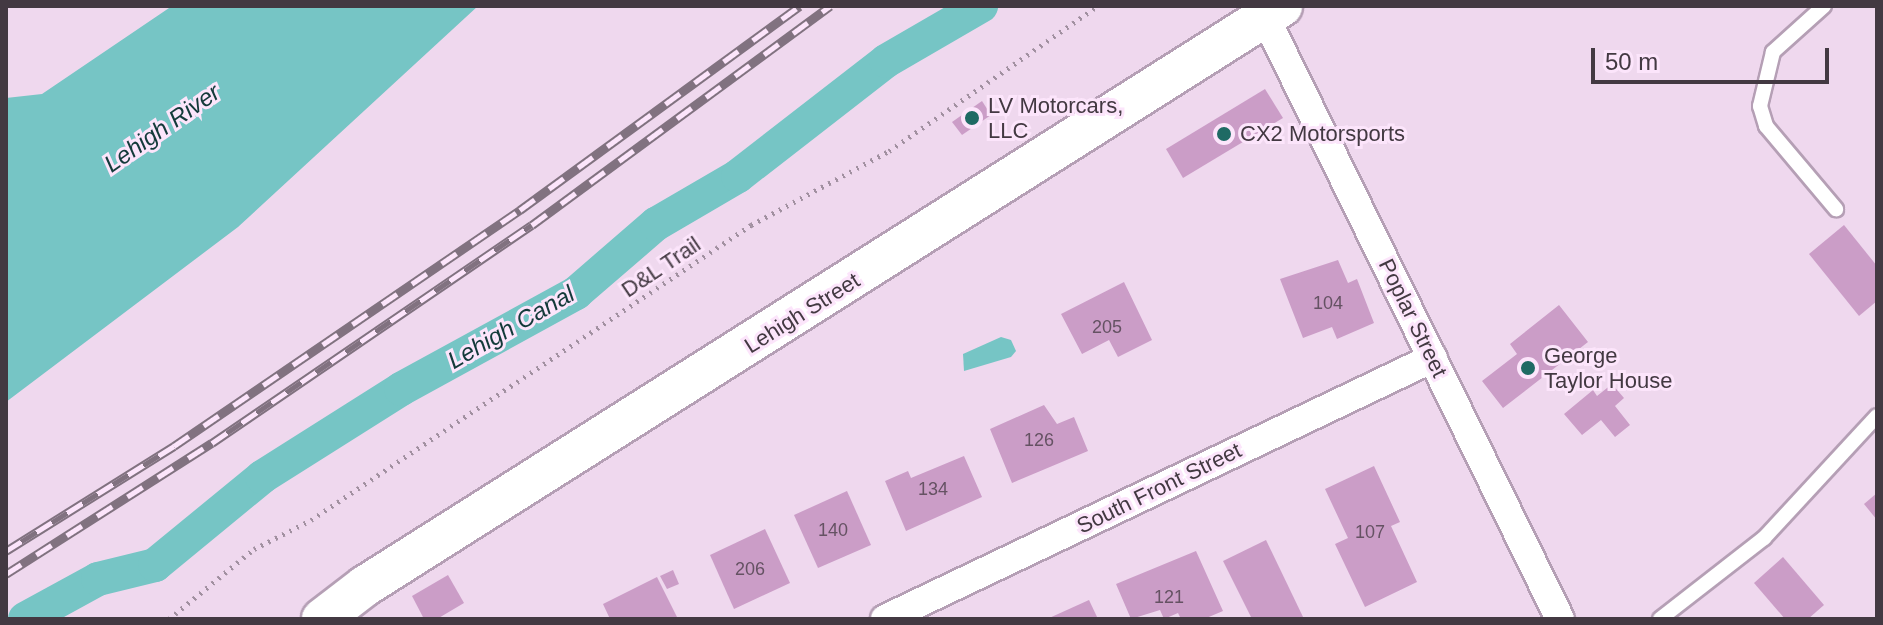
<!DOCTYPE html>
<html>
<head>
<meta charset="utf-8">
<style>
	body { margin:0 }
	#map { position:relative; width:1883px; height:625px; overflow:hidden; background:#efd8ee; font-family:Helvetica,sans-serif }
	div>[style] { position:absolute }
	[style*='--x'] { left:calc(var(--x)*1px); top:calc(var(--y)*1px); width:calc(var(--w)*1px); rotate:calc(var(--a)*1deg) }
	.water>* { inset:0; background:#76c5c5 }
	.canal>* { height:34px; margin:-17px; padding:0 17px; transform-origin:17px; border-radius:17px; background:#76c5c5 }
	.building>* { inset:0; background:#cb9dc7 }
	.path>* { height:5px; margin-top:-2.5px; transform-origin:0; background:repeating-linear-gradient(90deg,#a190a0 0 2px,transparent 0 8px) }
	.roads { filter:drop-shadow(2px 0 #b59fb5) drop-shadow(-2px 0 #b59fb5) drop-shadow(0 2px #b59fb5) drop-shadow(0 -2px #b59fb5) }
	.lane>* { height:14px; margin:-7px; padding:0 7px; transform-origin:7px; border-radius:7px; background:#fff }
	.street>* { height:28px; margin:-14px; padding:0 14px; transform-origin:14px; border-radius:14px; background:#fff }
	.secondary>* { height:40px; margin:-20px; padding:0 20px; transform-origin:20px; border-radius:20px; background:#fff }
	.rail>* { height:9px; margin-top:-4.5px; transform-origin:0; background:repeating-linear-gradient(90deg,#fce5fb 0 18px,#817280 0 36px); box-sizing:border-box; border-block:2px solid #817280 }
	.dots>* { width:22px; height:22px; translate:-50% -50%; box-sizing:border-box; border:4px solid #fce5fb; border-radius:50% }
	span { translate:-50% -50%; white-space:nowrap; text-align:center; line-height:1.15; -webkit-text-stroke:6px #fce5fb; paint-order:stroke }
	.number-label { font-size:18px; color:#655263 }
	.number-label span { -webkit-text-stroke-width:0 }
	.poi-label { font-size:22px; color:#433942 }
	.left { translate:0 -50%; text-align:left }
	.street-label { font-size:22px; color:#433942 }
	.water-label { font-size:24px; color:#133a3a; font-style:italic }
	.frame { position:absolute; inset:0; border:8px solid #433942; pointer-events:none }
	.scale { position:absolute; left:1591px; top:48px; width:238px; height:36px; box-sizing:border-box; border:4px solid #433942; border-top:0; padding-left:10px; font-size:24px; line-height:28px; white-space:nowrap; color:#433942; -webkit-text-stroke:6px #fce5fb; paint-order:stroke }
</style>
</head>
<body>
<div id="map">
	<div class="water">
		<div style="clip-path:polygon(172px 6px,478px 6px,238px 227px,6px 402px,6px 98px,42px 94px)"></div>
		<div style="clip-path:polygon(1001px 337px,1011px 340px,1016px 351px,1011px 357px,964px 371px,963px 354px)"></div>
	</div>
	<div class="canal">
		<div style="--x:25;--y:619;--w:83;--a:-28.7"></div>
		<div style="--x:98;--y:579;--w:59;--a:-13.8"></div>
		<div style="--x:155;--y:565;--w:139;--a:-39.4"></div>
		<div style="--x:262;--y:477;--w:165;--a:-32.3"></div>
		<div style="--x:401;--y:389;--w:200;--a:-28.7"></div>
		<div style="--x:576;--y:293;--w:106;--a:-40.8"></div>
		<div style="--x:656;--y:224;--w:95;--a:-30.3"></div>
		<div style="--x:738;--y:176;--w:187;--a:-37.8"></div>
		<div style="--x:886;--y:61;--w:110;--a:-30.1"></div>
	</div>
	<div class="building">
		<div style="clip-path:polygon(1265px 89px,1283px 118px,1183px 178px,1166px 149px)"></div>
		<div style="clip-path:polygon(982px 101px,991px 115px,962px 135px,952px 122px)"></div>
		<div style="clip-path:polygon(1844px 225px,1877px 266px,1877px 301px,1859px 316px,1809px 254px)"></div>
		<div style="clip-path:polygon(1338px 260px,1348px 283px,1357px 279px,1374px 323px,1337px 339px,1332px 327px,1303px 338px,1280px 279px)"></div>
		<div style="clip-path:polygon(1124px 282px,1152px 340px,1118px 357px,1109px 340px,1082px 354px,1061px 314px)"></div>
		<div style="clip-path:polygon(1559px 305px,1588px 342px,1503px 408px,1482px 381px,1517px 354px,1510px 344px)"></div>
		<div style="clip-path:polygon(1612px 384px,1624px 398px,1615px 406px,1630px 425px,1615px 437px,1601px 420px,1582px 435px,1564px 414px,1593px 390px,1597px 396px)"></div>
		<div style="clip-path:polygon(1044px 405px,1057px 424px,1074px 417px,1088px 451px,1012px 483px,990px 429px)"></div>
		<div style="clip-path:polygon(964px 456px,982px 497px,906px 531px,885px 481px,908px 471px,911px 478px)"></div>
		<div style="clip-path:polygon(1374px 466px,1400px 522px,1391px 526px,1417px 582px,1365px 607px,1335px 544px,1348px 538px,1325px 489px)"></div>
		<div style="clip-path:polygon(847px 491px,871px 545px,818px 568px,794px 515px)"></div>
		<div style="clip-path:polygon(1877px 493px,1877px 520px,1864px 504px)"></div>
		<div style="clip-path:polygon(765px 529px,790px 583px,734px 609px,710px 555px)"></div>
		<div style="clip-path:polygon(1266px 540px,1304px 619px,1252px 619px,1223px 561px)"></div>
		<div style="clip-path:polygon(1196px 551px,1223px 611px,1204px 619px,1181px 619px,1178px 613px,1164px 619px,1160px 610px,1131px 619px,1116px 584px)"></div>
		<div style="clip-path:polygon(1783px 557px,1824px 605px,1808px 619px,1785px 619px,1754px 583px)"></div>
		<div style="clip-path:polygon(673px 570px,679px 584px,667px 589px,660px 576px)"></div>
		<div style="clip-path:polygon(448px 575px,464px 603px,437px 619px,424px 619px,412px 596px)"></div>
		<div style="clip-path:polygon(657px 577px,678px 619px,610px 619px,603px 604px)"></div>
		<div style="clip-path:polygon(1089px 600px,1098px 619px,1047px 619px)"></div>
	</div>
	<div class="path">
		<div style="--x:169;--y:619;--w:110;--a:-39.5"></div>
		<div style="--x:254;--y:549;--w:64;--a:-27"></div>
		<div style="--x:311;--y:520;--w:530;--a:-33.84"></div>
		<div style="--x:751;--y:225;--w:157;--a:-28.2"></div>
		<div style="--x:889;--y:151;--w:254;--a:-34.8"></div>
	</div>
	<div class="roads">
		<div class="lane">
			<div style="--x:1824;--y:6;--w:69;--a:138"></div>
			<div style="--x:1773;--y:52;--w:56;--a:103.5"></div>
			<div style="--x:1760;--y:106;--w:21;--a:73"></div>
			<div style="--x:1766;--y:126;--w:109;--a:49.9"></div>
			<div style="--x:1660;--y:619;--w:132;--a:-37.9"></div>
			<div style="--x:1764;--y:538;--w:166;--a:-47.2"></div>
		</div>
		<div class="street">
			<div style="--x:1265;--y:17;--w:670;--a:63.89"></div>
			<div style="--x:885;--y:619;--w:607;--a:-25.47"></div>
		</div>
		<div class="secondary">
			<div style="--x:322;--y:619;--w:54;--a:-37.5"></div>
			<div style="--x:365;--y:586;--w:1085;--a:-32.31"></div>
		</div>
	</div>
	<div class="rail">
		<div style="--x:6;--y:551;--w:198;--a:-32"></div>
		<div style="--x:174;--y:446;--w:419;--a:-34.3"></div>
		<div style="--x:520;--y:210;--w:346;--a:-36.1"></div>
		<div style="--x:6;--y:574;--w:244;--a:-32.5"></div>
		<div style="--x:212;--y:443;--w:387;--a:-34.3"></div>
		<div style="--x:532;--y:225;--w:370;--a:-36.3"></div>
	</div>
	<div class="dots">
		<div style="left:972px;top:118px;background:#1f6a64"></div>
		<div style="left:1224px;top:134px;background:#1f6a64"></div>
		<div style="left:1528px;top:368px;background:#1f6a64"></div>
	</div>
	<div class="number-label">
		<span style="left:1328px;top:303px">104</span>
		<span style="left:1107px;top:327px">205</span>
		<span style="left:1039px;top:440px">126</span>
		<span style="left:933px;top:489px">134</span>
		<span style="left:833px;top:530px">140</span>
		<span style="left:1370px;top:532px">107</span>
		<span style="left:750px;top:569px">206</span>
		<span style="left:1169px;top:597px">121</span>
	</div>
	<div class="poi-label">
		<span class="left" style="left:988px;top:118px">LV Motorcars,<br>LLC</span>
		<span class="left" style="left:1240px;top:134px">CX2 Motorsports</span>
		<span class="left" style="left:1544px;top:368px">George<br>Taylor House</span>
	</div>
	<div class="street-label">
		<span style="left:661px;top:267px;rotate:-34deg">D&amp;L Trail</span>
		<span style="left:802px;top:313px;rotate:-32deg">Lehigh Street</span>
		<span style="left:1413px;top:318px;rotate:64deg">Poplar Street</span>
		<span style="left:1159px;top:488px;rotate:-26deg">South Front Street</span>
	</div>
	<div class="water-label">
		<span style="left:162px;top:128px;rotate:-35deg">Lehigh River</span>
		<span style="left:511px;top:327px;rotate:-30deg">Lehigh Canal</span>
	</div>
	<div class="frame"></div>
	<div class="scale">50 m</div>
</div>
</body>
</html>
